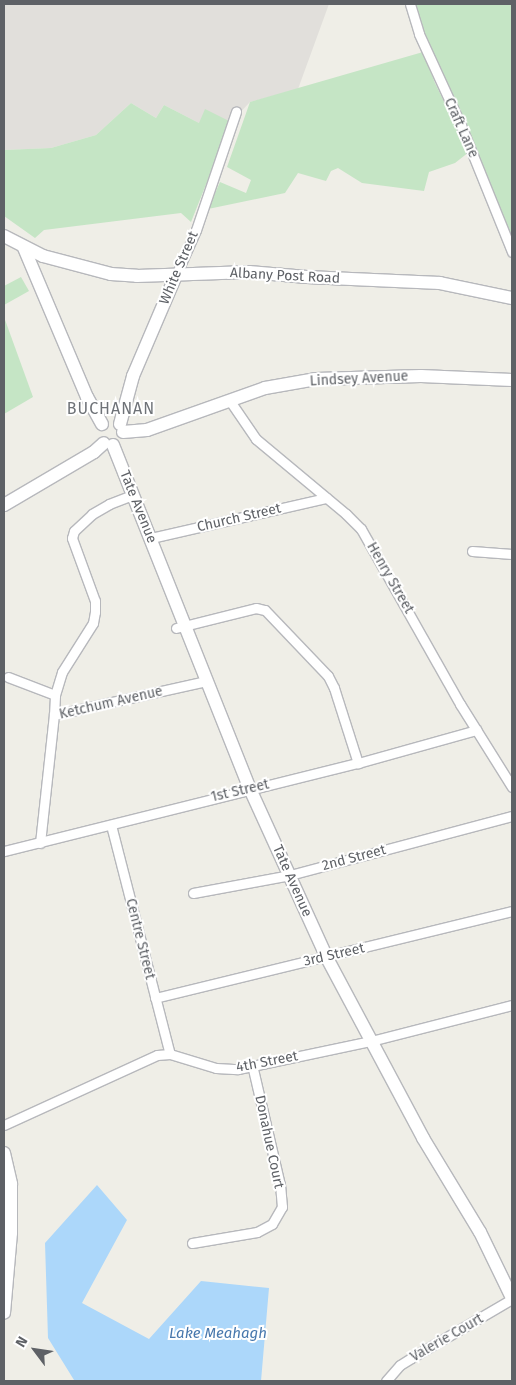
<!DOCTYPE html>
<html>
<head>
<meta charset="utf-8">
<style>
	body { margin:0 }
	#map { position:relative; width:516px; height:1385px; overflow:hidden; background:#efeee7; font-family:"Fira Sans",sans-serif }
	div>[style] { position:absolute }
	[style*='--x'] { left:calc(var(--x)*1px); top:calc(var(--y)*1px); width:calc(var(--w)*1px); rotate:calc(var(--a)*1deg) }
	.industrial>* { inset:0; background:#e1dfdb }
	.green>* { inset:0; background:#c5e5c5 }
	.water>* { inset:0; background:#acd7fa }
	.roads { filter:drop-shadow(1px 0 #b7b8bc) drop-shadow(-1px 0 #b7b8bc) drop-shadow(0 1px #b7b8bc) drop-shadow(0 -1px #b7b8bc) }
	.street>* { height:9px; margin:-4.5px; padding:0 4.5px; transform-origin:4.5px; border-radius:4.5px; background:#fff }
	.secondary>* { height:12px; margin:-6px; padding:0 6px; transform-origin:6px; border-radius:6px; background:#fff }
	span { translate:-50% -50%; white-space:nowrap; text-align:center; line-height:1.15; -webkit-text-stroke:4px #fff; paint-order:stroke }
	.street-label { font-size:14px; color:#5e6166 }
	.water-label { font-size:15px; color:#4878ad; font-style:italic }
	.quarter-label { font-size:16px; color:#6f7378; letter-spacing:1px }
	.frame { position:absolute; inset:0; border:5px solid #5e6166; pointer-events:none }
	.north { position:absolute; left:10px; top:1325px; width:50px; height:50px; -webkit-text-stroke:4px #fff; paint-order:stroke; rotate:301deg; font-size:14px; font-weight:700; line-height:20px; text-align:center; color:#5e6166 }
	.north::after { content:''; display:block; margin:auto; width:18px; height:22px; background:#5e6166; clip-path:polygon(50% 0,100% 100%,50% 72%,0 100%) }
</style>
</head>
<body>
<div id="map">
	<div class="industrial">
		<div style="clip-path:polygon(4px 4px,329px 4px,298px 89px,250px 102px,231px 122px,199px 123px,164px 105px,156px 118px,131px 103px,96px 135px,51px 148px,4px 150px)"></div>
	</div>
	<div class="green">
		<div style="clip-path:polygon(414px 4px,512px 4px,512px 242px,490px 182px,425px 39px)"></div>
		<div style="clip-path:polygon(423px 52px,435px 83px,469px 152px,455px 163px,429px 172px,424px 191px,362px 183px,338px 168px,331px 171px,326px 181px,298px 173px,285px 193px,208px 209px,220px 182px,246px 193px,251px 180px,227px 167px,250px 102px)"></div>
		<div style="clip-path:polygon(131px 103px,156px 118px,164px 105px,199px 123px,205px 109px,231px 122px,191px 222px,181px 213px,44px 230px,35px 238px,4px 216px,4px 150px,51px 148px,96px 135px)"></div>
		<div style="clip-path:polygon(21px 277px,29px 291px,4px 305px,4px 286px)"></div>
		<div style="clip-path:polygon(4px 317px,33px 397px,4px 414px)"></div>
	</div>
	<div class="water">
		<div style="clip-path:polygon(97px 1185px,127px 1220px,82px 1303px,149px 1339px,201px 1281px,269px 1288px,261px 1381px,74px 1380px,48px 1338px,45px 1243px)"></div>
	</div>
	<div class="roads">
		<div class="street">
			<div style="--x:410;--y:4;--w:31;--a:73"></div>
			<div style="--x:419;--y:34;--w:98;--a:65.3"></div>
			<div style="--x:460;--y:123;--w:139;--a:68"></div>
			<div style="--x:176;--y:275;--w:49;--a:-66"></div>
			<div style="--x:196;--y:230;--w:125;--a:-71.3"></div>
			<div style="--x:230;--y:401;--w:46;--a:55.6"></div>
			<div style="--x:256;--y:439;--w:117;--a:39.8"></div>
			<div style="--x:346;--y:514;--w:21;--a:45"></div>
			<div style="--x:361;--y:529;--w:201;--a:60.5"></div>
			<div style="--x:460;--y:704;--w:98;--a:57.9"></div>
			<div style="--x:151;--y:538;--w:180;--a:-12.9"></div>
			<div style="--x:472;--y:551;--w:40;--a:4.3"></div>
			<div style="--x:176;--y:628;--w:82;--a:-14"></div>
			<div style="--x:256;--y:608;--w:9;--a:13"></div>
			<div style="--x:265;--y:610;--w:91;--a:46.3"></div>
			<div style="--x:328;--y:676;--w:13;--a:63"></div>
			<div style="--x:334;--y:688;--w:79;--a:72.3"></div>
			<div style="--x:8;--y:677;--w:50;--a:21"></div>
			<div style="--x:54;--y:715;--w:20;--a:-87"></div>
			<div style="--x:55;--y:695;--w:24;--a:-73"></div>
			<div style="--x:62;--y:672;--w:58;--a:-57.7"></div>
			<div style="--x:93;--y:623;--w:11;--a:-80"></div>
			<div style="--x:95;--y:612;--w:11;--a:-90"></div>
			<div style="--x:95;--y:601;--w:67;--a:-110.1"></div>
			<div style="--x:72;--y:538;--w:7;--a:-74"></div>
			<div style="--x:74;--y:531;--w:25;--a:-43"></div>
			<div style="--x:92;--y:514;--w:20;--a:-30"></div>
			<div style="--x:109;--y:504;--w:25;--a:-21"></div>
			<div style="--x:111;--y:825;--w:236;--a:75.6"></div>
			<div style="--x:40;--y:843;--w:129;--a:-83.8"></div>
			<div style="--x:54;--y:715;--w:156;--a:-12.6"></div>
			<div style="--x:4;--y:851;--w:365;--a:-14"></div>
			<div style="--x:358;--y:763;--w:123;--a:-15.6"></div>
			<div style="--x:193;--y:893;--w:99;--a:-10.5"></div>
			<div style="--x:290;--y:875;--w:230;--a:-14.9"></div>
			<div style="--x:155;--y:998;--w:367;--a:-13.7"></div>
			<div style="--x:4;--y:1125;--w:168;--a:-24.6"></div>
			<div style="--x:157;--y:1055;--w:13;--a:-4"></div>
			<div style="--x:170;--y:1054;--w:48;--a:16.9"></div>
			<div style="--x:216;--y:1068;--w:22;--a:3"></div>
			<div style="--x:238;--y:1069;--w:136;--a:-11.9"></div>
			<div style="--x:371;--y:1041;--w:146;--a:-14.3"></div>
			<div style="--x:192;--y:1243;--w:66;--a:-9.6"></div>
			<div style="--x:257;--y:1232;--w:17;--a:-28"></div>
			<div style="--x:272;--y:1224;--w:20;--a:-60"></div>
			<div style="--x:282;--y:1207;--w:22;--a:-95"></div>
			<div style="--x:280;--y:1185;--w:123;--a:-103.1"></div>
			<div style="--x:386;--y:1381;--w:21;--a:-49"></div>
			<div style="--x:400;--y:1365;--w:13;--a:-32"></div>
			<div style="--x:411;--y:1358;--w:117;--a:-30.3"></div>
		</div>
		<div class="secondary">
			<div style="--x:4;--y:236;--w:44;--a:27.1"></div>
			<div style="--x:43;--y:256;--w:70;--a:14.8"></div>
			<div style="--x:111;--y:274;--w:26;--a:4"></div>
			<div style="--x:137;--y:276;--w:112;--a:-2"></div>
			<div style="--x:249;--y:272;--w:58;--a:4.9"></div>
			<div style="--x:307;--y:277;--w:133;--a:2.6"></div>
			<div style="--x:440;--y:283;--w:74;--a:11.8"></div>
			<div style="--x:24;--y:248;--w:162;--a:67.1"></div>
			<div style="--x:87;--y:397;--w:31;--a:61"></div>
			<div style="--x:120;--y:424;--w:50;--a:-74.8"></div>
			<div style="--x:133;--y:376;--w:110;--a:-66.9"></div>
			<div style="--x:123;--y:432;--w:24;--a:-5"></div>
			<div style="--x:147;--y:430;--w:125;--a:-19.6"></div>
			<div style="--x:265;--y:388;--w:52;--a:-10"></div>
			<div style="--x:316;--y:379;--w:105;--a:-1.6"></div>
			<div style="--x:421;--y:376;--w:91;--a:2.5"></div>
			<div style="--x:113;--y:445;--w:370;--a:68.3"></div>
			<div style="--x:250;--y:789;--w:186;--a:65.5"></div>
			<div style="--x:327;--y:958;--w:204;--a:61.9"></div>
			<div style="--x:423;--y:1138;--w:110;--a:58.8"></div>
			<div style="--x:480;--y:1232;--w:73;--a:64.1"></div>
			<div style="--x:4;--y:505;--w:104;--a:-30.5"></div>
			<div style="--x:94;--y:452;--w:13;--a:-42"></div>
			<div style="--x:4;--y:1153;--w:32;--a:77"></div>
			<div style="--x:11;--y:1184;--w:49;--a:90"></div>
			<div style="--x:11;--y:1233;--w:80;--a:95"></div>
		</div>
	</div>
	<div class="street-label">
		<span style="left:461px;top:128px;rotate:66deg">Craft Lane</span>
		<span style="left:179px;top:268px;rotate:-67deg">White Street</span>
		<span style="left:285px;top:276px;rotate:3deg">Albany Post Road</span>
		<span style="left:359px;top:379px;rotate:-3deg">Lindsey Avenue</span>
		<span style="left:138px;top:507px;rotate:68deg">Tate Avenue</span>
		<span style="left:239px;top:518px;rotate:-13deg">Church Street</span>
		<span style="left:390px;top:578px;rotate:60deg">Henry Street</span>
		<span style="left:111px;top:703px;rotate:-13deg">Ketchum Avenue</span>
		<span style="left:240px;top:791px;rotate:-13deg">1st Street</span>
		<span style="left:354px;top:858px;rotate:-15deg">2nd Street</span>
		<span style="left:292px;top:881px;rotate:66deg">Tate Avenue</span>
		<span style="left:140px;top:939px;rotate:76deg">Centre Street</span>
		<span style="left:334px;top:955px;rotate:-13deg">3rd Street</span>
		<span style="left:267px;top:1062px;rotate:-11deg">4th Street</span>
		<span style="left:269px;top:1142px;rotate:78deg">Donahue Court</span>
		<span style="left:447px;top:1338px;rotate:-30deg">Valerie Court</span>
	</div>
	<div class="water-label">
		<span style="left:218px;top:1334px">Lake Meahagh</span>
	</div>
	<div class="quarter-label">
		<span style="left:111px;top:409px">BUCHANAN</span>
	</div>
	<div class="frame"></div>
	<div class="north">N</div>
</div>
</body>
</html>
